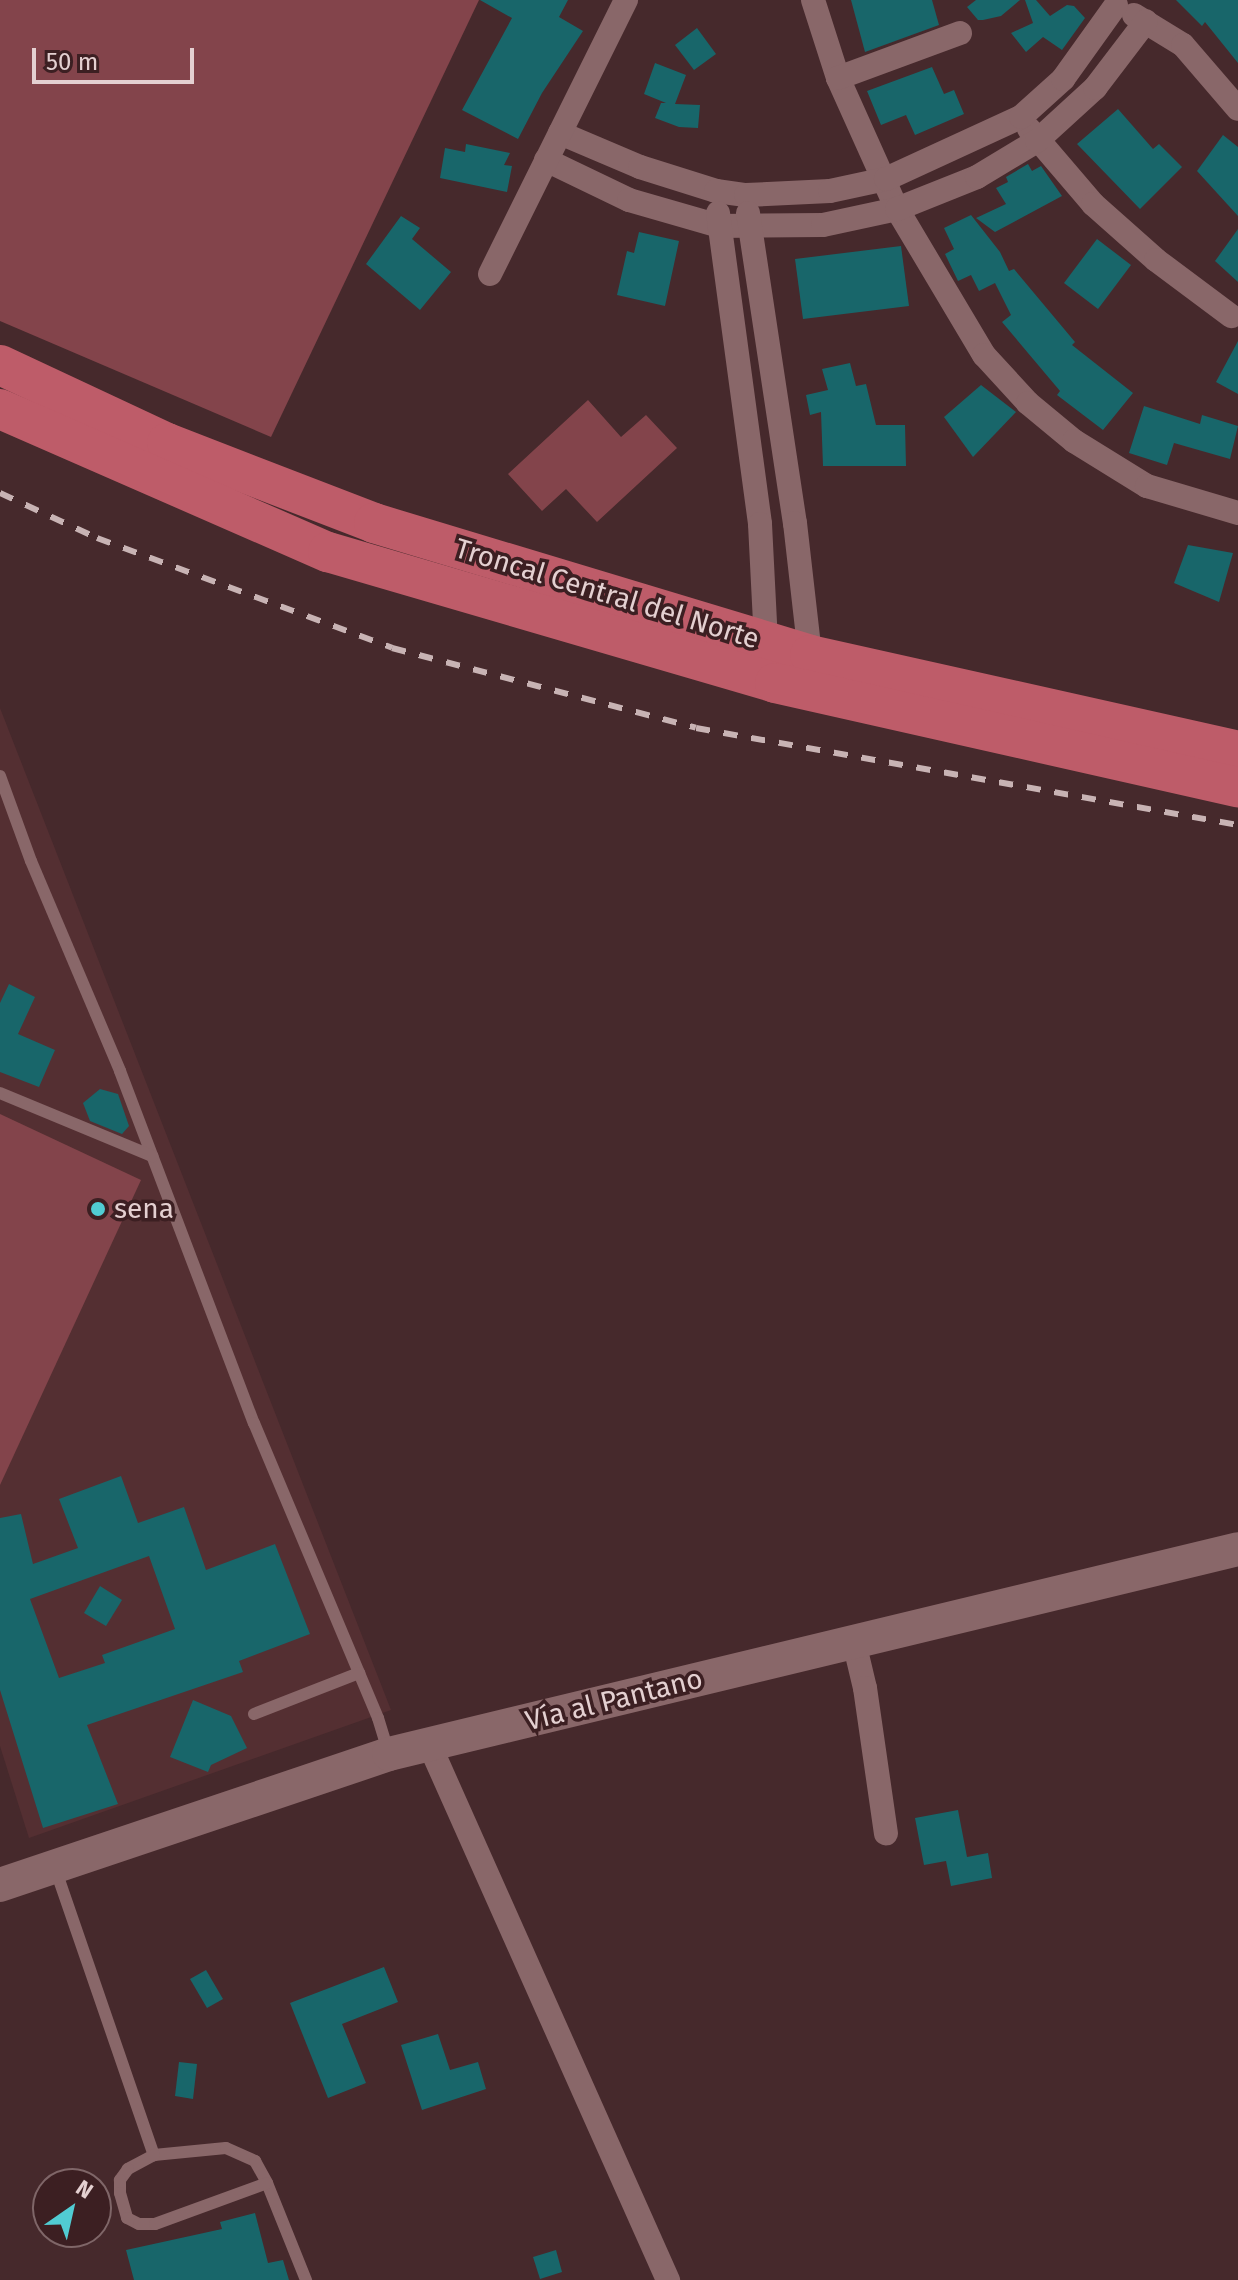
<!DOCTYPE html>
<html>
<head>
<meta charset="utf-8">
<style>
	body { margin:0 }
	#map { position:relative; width:1238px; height:2280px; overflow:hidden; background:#46292c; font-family:"Fira Sans",sans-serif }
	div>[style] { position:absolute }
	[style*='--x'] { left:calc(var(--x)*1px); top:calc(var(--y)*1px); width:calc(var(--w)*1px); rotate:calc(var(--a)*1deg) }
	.built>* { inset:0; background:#542f32 }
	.green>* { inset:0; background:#83444b }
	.building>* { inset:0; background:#18666a }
	.service>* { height:12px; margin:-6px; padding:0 6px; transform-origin:6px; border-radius:6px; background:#896769 }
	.minor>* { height:24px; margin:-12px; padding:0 12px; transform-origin:12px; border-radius:12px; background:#896769 }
	.secondary>* { height:34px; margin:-17px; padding:0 17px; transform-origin:17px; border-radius:17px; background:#896769 }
	.trunk>* { height:40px; margin:-20px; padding:0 20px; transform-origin:20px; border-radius:20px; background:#be5c69 }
	.rail>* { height:6px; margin-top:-3px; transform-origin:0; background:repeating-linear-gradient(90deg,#c8b3b4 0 14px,transparent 0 28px) }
	.dots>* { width:22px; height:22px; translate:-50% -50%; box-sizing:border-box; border:4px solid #3c1f22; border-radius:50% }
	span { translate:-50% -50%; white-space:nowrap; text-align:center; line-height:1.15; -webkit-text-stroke:7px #3c1f22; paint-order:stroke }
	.street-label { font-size:28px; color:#e4d0d1 }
	.poi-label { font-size:28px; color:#e4d0d1 }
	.left { translate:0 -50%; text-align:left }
	.north { position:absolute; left:32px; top:2168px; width:80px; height:80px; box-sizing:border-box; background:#3c1f22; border:2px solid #7f6668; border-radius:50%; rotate:34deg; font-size:22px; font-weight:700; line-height:32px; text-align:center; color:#e4d0d1 }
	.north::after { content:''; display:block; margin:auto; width:28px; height:36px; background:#51ccd3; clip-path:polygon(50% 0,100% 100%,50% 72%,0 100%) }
	.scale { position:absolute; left:32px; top:48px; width:162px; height:36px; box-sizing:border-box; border:4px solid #e4d0d1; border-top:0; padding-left:10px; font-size:24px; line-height:28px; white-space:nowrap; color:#e4d0d1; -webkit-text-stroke:6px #3c1f22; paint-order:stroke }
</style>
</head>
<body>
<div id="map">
	<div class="built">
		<div style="clip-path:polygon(0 708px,391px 1710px,29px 1838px,0 1746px)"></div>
	</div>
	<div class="green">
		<div style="clip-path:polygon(0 0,479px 0,271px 437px,0 321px)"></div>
		<div style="clip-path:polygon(588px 400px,621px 437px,646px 415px,677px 448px,597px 522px,566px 489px,542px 511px,508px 474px)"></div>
		<div style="clip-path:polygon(0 1114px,141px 1180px,0 1485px)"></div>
	</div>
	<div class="building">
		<div style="clip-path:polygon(480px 0,568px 0,559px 17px,583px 31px,542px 93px,518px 139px,462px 110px,512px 18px)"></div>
		<div style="clip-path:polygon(851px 0,932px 0,939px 25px,865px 52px)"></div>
		<div style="clip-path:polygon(976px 0,1020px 0,1001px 16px,983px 20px,978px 20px,967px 7px)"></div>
		<div style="clip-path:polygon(1025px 0,1036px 0,1050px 16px,1067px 5px,1074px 6px,1085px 18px,1062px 50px,1043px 37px,1026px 52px,1011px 33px,1033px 23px)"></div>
		<div style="clip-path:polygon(1176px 0,1238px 0,1238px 63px,1205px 22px,1202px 26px)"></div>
		<div style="clip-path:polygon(697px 28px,716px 54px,694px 70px,675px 45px)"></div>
		<div style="clip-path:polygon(655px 63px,686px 75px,675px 104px,700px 105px,698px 128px,679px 127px,655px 118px,661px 103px,666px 103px,644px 94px)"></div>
		<div style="clip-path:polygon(932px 67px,944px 94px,954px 90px,964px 114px,915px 135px,906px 115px,881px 125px,867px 91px)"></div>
		<div style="clip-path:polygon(1118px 109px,1153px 149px,1159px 144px,1182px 167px,1140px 209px,1077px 144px)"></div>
		<div style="clip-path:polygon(1223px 135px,1238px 147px,1238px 216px,1197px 171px)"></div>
		<div style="clip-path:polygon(466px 144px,510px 153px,504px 165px,512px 166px,507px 192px,440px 178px,445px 148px,465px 152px)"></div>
		<div style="clip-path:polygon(1028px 164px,1032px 171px,1041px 166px,1062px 196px,995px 232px,976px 218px,1006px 204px,996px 188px,1008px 182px,1006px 177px)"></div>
		<div style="clip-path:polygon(971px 215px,1000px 252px,1009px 271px,1014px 269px,1075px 342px,1072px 345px,1133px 393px,1103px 430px,1057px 395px,1060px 391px,1002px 322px,1011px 315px,995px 283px,979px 291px,971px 275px,958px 281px,945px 254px,954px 249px,944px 228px)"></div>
		<div style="clip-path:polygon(401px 216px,420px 228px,412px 239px,451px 272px,420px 310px,366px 264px)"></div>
		<div style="clip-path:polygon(1238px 229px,1238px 282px,1215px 261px)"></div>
		<div style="clip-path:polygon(639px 232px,679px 241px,665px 306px,617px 295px,627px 251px,634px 253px)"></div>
		<div style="clip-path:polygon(1097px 239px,1131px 265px,1098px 309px,1064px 283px)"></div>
		<div style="clip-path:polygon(901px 246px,909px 306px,803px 319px,795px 259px)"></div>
		<div style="clip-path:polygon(1238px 341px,1238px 394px,1216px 382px)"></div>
		<div style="clip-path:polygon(850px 363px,856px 386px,866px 384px,876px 425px,905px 425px,906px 466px,823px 466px,821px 412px,810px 415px,806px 395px,828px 390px,822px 369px)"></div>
		<div style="clip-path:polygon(981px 385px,1016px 412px,973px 457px,944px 417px)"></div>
		<div style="clip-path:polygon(1144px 406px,1200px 424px,1202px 415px,1238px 426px,1230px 459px,1174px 443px,1167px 465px,1129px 453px)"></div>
		<div style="clip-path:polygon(1188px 545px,1233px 553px,1219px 602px,1174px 583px)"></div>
		<div style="clip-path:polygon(9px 984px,35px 997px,18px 1034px,55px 1050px,39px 1087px,0 1072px,0 1003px)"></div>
		<div style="clip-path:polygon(100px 1089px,118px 1094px,129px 1126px,122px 1134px,90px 1121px,83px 1103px)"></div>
		<div style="clip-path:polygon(evenodd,121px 1476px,138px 1523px,184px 1507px,206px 1570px,275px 1544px,310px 1634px,239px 1661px,243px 1672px,87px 1725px,118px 1804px,43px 1828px,0 1690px,0 1518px,21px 1514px,33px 1564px,78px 1548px,59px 1499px,121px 1476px,149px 1556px,175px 1629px,102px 1655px,105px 1663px,59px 1678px,30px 1599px,149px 1556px)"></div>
		<div style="clip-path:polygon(100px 1586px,122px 1600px,106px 1626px,84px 1613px)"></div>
		<div style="clip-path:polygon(193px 1700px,231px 1716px,247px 1748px,211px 1765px,208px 1772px,170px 1757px)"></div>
		<div style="clip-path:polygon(958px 1810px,967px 1857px,988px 1853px,992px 1878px,951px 1886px,946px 1861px,924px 1865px,915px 1818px)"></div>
		<div style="clip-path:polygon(384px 1967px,398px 2002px,342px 2024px,366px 2083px,328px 2098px,290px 2003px)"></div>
		<div style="clip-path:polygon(206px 1970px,223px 1999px,207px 2008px,190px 1979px)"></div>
		<div style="clip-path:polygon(438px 2034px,450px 2070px,478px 2062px,486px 2089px,422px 2110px,401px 2045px)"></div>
		<div style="clip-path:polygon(179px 2062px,197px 2064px,193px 2099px,175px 2096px)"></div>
		<div style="clip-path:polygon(255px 2213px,268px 2263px,283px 2260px,289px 2280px,134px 2280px,126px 2250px,222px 2229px,220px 2222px)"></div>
		<div style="clip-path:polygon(556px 2250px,562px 2272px,540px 2279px,533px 2257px)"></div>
	</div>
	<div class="service">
		<div style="--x:0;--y:776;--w:90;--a:70"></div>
		<div style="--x:31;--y:861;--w:228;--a:67"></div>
		<div style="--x:120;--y:1071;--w:377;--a:69.2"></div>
		<div style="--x:254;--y:1423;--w:320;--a:67.2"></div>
		<div style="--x:378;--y:1718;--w:34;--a:73"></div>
		<div style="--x:0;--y:1093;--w:165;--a:22.5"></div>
		<div style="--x:254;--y:1714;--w:113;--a:-21.3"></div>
		<div style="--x:55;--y:1868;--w:304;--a:71"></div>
		<div style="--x:154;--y:2155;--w:72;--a:-5.6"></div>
		<div style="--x:226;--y:2148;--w:32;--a:24"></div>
		<div style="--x:255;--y:2161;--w:25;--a:61"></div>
		<div style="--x:267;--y:2183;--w:105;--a:68.1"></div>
		<div style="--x:154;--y:2155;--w:30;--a:152"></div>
		<div style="--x:128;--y:2169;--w:14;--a:126"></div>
		<div style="--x:120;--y:2180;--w:13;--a:90"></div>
		<div style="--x:120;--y:2193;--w:26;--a:74"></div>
		<div style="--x:127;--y:2218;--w:13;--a:27"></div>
		<div style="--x:139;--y:2224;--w:16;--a:0"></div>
		<div style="--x:155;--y:2224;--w:119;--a:-20.1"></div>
	</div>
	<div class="minor">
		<div style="--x:813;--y:0;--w:82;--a:72.2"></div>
		<div style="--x:838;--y:78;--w:144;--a:65.8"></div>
		<div style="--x:897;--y:209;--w:170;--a:59.2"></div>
		<div style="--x:984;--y:355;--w:65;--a:47.5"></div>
		<div style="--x:1028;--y:403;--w:60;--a:39.6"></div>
		<div style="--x:1074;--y:441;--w:86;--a:31.7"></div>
		<div style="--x:1147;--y:486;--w:95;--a:16.5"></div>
		<div style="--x:1134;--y:15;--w:57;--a:31.5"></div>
		<div style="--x:1183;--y:45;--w:84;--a:49.3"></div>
		<div style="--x:838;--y:78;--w:130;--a:-20.2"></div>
		<div style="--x:1029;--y:129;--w:99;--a:49.5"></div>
		<div style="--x:1093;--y:204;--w:84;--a:41.6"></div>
		<div style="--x:1156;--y:260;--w:94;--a:36.7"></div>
		<div style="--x:560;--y:133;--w:87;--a:23"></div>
		<div style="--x:640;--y:167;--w:80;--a:17.5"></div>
		<div style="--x:716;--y:191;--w:30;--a:8"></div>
		<div style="--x:746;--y:195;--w:84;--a:-2.7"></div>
		<div style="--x:830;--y:191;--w:57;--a:-12.1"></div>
		<div style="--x:886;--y:179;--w:149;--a:-24.7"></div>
		<div style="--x:1021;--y:117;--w:57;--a:-42.1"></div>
		<div style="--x:1063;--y:79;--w:91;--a:-54.4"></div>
		<div style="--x:546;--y:160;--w:92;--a:25.7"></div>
		<div style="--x:629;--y:200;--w:94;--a:16.1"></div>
		<div style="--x:719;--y:226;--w:104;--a:-0.6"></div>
		<div style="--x:823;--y:225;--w:76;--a:-12.2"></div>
		<div style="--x:897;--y:209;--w:86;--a:-21.8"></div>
		<div style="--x:977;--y:177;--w:70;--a:-31"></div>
		<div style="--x:1037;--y:141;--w:79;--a:-42.4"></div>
		<div style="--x:1095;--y:88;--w:84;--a:-52.7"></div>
		<div style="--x:718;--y:213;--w:314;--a:82.3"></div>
		<div style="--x:760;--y:524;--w:118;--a:87.1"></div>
		<div style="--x:748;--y:213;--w:314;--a:81.4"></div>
		<div style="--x:795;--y:523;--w:133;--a:83.5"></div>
		<div style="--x:490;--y:274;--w:306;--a:-63.6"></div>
		<div style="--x:854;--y:1642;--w:47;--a:76.6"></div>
		<div style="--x:865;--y:1688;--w:147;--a:81.8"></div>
		<div style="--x:430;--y:1746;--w:585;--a:65.98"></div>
	</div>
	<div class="secondary">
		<div style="--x:0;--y:1885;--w:410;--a:-18.6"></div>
		<div style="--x:389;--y:1754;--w:873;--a:-13.57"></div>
	</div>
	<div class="trunk">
		<div style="--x:0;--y:365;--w:184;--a:25"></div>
		<div style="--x:167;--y:443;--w:222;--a:21.1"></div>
		<div style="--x:374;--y:523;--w:456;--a:16.8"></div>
		<div style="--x:810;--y:655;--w:439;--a:12.6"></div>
		<div style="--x:0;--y:409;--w:358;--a:23.6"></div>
		<div style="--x:328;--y:552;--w:466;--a:16.3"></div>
		<div style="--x:775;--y:683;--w:475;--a:12.7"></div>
	</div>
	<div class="rail">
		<div style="--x:0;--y:493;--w:107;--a:24.9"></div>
		<div style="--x:97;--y:538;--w:315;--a:20.4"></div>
		<div style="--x:392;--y:648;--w:314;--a:14.7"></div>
		<div style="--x:696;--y:728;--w:551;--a:10.15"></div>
	</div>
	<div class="dots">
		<div style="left:98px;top:1209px;background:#51ccd3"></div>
	</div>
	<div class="street-label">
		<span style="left:607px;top:594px;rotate:17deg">Troncal Central del Norte</span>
		<span style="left:614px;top:1700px;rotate:-14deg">Vía al Pantano</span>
	</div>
	<div class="poi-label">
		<span class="left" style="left:114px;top:1209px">sena</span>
	</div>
	<div class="north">N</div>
	<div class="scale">50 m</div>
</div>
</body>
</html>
